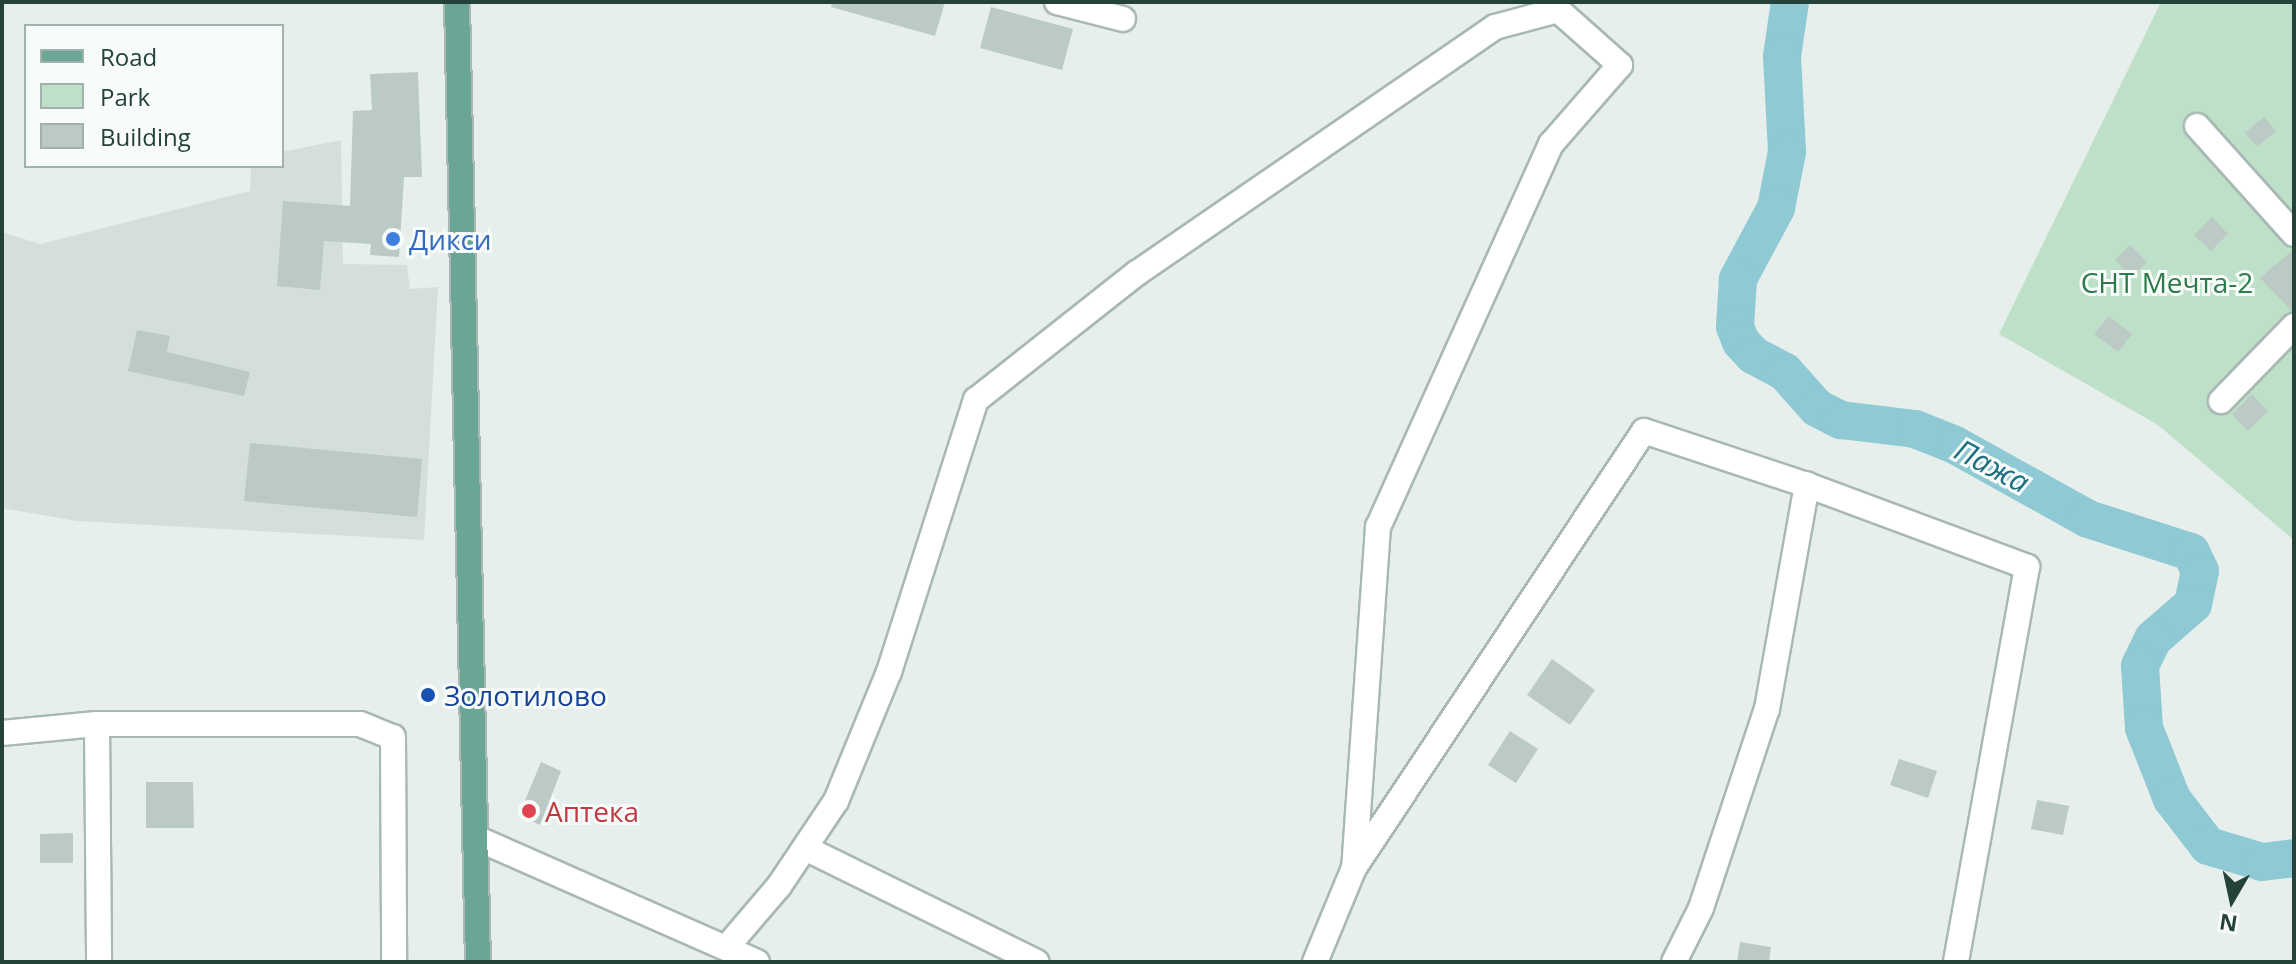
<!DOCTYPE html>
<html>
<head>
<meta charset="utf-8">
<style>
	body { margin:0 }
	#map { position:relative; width:2296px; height:964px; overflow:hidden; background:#e6efeb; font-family:"Open Sans",sans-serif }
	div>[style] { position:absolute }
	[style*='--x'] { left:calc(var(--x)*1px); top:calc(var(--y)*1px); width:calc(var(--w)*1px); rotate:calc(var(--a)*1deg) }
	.built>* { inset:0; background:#d4dfda }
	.green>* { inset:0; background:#bfe0c8 }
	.river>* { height:38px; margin:-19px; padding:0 19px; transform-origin:19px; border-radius:19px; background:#8ec9d4 }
	.building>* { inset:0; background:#bbcac4 }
	.roads { filter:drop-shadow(2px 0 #a8b8b2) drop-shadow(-2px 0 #a8b8b2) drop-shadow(0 2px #a8b8b2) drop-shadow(0 -2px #a8b8b2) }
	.minor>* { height:24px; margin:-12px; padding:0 12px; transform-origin:12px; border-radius:12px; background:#fff }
	.major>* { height:24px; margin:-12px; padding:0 12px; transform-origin:12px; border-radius:12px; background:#6aa596 }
	.dots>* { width:22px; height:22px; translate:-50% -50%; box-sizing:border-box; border:4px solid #f7fbf9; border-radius:50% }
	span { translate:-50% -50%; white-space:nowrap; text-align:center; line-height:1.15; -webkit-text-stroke:6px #f7fbf9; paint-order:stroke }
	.shop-label { font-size:28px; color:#366cbe }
	.left { translate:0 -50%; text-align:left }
	.park-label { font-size:28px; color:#2d7a4b }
	.transit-label { font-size:28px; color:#164399 }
	.health-label { font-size:28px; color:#be3a42 }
	.water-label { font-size:30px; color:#1c6f80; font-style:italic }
	.frame { position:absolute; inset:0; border:4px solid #24423a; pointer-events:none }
	.legend { position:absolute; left:24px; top:24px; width:260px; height:144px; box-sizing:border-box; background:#f7fbf9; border:2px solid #a3b1ad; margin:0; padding:10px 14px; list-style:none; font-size:24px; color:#24423a }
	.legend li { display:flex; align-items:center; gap:16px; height:40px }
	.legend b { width:40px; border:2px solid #a3b1ad }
	.north { position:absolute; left:2192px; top:860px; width:80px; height:80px; -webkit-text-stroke:6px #f7fbf9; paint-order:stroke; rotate:189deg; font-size:22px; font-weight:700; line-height:32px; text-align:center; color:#24423a }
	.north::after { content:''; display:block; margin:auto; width:28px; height:36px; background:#24423a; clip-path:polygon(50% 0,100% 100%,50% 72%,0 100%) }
</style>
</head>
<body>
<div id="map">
	<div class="built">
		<div style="clip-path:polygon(341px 140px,343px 264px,407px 265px,410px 289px,438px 287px,424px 540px,77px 521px,2px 508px,2px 232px,40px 244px,250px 191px,251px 166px,282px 166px,282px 152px)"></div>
	</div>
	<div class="green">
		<div style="clip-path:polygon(2161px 2px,2294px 2px,2294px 540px,2158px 425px,1999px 334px)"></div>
	</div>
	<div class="river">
		<div style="--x:1790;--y:2;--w:55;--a:98.4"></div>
		<div style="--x:1782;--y:56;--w:96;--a:87"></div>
		<div style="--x:1787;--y:152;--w:57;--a:101.1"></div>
		<div style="--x:1776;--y:208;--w:81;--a:118.2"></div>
		<div style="--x:1738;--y:279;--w:48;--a:93.6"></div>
		<div style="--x:1735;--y:327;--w:16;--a:68"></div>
		<div style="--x:1741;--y:342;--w:18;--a:47"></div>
		<div style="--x:1753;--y:355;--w:36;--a:28"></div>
		<div style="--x:1785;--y:372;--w:48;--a:48.4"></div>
		<div style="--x:1817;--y:408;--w:27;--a:27"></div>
		<div style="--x:1841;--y:420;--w:75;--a:6.9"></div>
		<div style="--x:1915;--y:429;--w:43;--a:21.8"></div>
		<div style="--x:1955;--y:445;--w:152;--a:29.1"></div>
		<div style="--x:2088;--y:519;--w:108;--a:17.8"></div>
		<div style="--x:2191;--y:552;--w:21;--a:65"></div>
		<div style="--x:2200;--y:571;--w:34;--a:102"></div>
		<div style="--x:2193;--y:604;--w:53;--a:138.8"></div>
		<div style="--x:2153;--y:639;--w:30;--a:116"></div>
		<div style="--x:2140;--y:666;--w:62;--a:86.3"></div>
		<div style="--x:2144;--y:728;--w:76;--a:68.5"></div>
		<div style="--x:2172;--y:799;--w:59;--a:52.5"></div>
		<div style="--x:2208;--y:846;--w:56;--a:16.5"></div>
		<div style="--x:2262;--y:862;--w:32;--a:-7"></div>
	</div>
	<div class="building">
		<div style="clip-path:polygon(832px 2px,945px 2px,935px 36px,831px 7px)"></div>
		<div style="clip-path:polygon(991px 7px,1073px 29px,1062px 70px,980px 48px)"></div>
		<div style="clip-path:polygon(418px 72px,422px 177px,404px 177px,399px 257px,370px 255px,371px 244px,324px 241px,320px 290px,277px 286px,283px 201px,350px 206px,353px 111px,372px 110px,370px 74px)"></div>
		<div style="clip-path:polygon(2264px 117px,2276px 131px,2257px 147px,2245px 133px)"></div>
		<div style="clip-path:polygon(2212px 217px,2228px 234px,2211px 251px,2194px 235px)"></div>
		<div style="clip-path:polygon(2130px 245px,2147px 262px,2132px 277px,2115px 260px)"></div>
		<div style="clip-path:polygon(2294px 249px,2294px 311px,2292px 311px,2260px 278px)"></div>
		<div style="clip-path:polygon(2109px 316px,2132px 334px,2118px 352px,2094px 334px)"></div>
		<div style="clip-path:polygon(137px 330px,170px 336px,167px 352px,250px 372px,244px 396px,128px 371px)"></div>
		<div style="clip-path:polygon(2252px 394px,2268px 411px,2248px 431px,2232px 414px)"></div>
		<div style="clip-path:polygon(250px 443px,422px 459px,417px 517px,244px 501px)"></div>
		<div style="clip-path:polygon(1552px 659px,1595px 690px,1570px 725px,1527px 695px)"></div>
		<div style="clip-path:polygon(1510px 731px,1538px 749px,1516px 783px,1488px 765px)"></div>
		<div style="clip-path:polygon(1899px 759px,1937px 771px,1928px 798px,1890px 785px)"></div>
		<div style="clip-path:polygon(541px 762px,561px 771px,540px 825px,519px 815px)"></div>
		<div style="clip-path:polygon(146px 782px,193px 782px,194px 828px,146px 828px)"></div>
		<div style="clip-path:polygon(2037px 800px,2069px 806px,2063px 835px,2031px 829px)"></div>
		<div style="clip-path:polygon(73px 833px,73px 863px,40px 863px,40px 834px)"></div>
		<div style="clip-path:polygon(1740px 942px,1771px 947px,1769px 962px,1737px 962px)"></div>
	</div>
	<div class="roads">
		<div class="minor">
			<div style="--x:1057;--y:2;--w:68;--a:14.4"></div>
			<div style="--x:2197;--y:126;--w:145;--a:48.1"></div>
			<div style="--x:2221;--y:401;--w:105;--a:-45.8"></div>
			<div style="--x:97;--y:724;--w:238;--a:89.5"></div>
			<div style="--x:2;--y:733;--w:95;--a:-5.4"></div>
			<div style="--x:97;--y:724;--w:263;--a:0"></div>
			<div style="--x:360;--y:724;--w:35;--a:22"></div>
			<div style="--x:393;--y:737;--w:225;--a:89.7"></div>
			<div style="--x:476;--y:838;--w:307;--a:23.8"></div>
			<div style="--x:805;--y:848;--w:258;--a:26.2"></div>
			<div style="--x:726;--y:948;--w:82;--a:-49.5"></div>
			<div style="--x:779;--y:886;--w:102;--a:-56.2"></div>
			<div style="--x:836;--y:801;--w:139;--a:-67.7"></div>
			<div style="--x:889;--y:672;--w:286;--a:-72.3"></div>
			<div style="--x:976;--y:400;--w:205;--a:-38.3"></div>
			<div style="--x:1137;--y:273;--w:434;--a:-34.5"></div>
			<div style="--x:1495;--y:27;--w:65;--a:-15.1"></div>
			<div style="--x:1558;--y:10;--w:83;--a:41.6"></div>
			<div style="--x:1620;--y:65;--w:105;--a:131.1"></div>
			<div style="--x:1551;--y:144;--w:420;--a:114.3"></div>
			<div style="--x:1378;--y:527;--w:342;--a:94"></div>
			<div style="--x:1315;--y:962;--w:102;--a:-67.5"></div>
			<div style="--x:1354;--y:868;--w:524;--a:-56.43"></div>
			<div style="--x:1644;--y:431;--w:172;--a:18.3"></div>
			<div style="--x:1674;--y:962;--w:60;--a:-63.4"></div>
			<div style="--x:1701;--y:908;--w:210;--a:-71.7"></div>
			<div style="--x:1767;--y:709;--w:228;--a:-79.9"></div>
			<div style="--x:1807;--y:485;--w:235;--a:20.4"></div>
			<div style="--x:2027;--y:567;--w:401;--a:100.2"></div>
		</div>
		<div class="major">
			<div style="--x:457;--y:2;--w:960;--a:88.75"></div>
		</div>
	</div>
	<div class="dots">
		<div style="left:393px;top:239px;background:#3f7fe0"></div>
		<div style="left:428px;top:695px;background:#1a4fb4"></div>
		<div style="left:529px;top:811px;background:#e0444e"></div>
	</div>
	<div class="shop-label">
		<span class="left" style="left:409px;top:239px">Дикси</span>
	</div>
	<div class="park-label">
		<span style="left:2167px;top:282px">СНТ Мечта-2</span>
	</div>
	<div class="transit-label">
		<span class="left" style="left:444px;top:695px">Золотилово</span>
	</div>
	<div class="health-label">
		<span class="left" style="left:545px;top:811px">Аптека</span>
	</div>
	<div class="water-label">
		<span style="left:1992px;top:466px;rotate:28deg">Пажа</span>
	</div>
	<div class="frame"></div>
	<ul class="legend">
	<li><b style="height:10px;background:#6aa596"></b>Road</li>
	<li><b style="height:22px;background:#bfe0c8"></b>Park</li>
	<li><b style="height:22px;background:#bbcac4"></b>Building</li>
	</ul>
	<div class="north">N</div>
</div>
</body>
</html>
